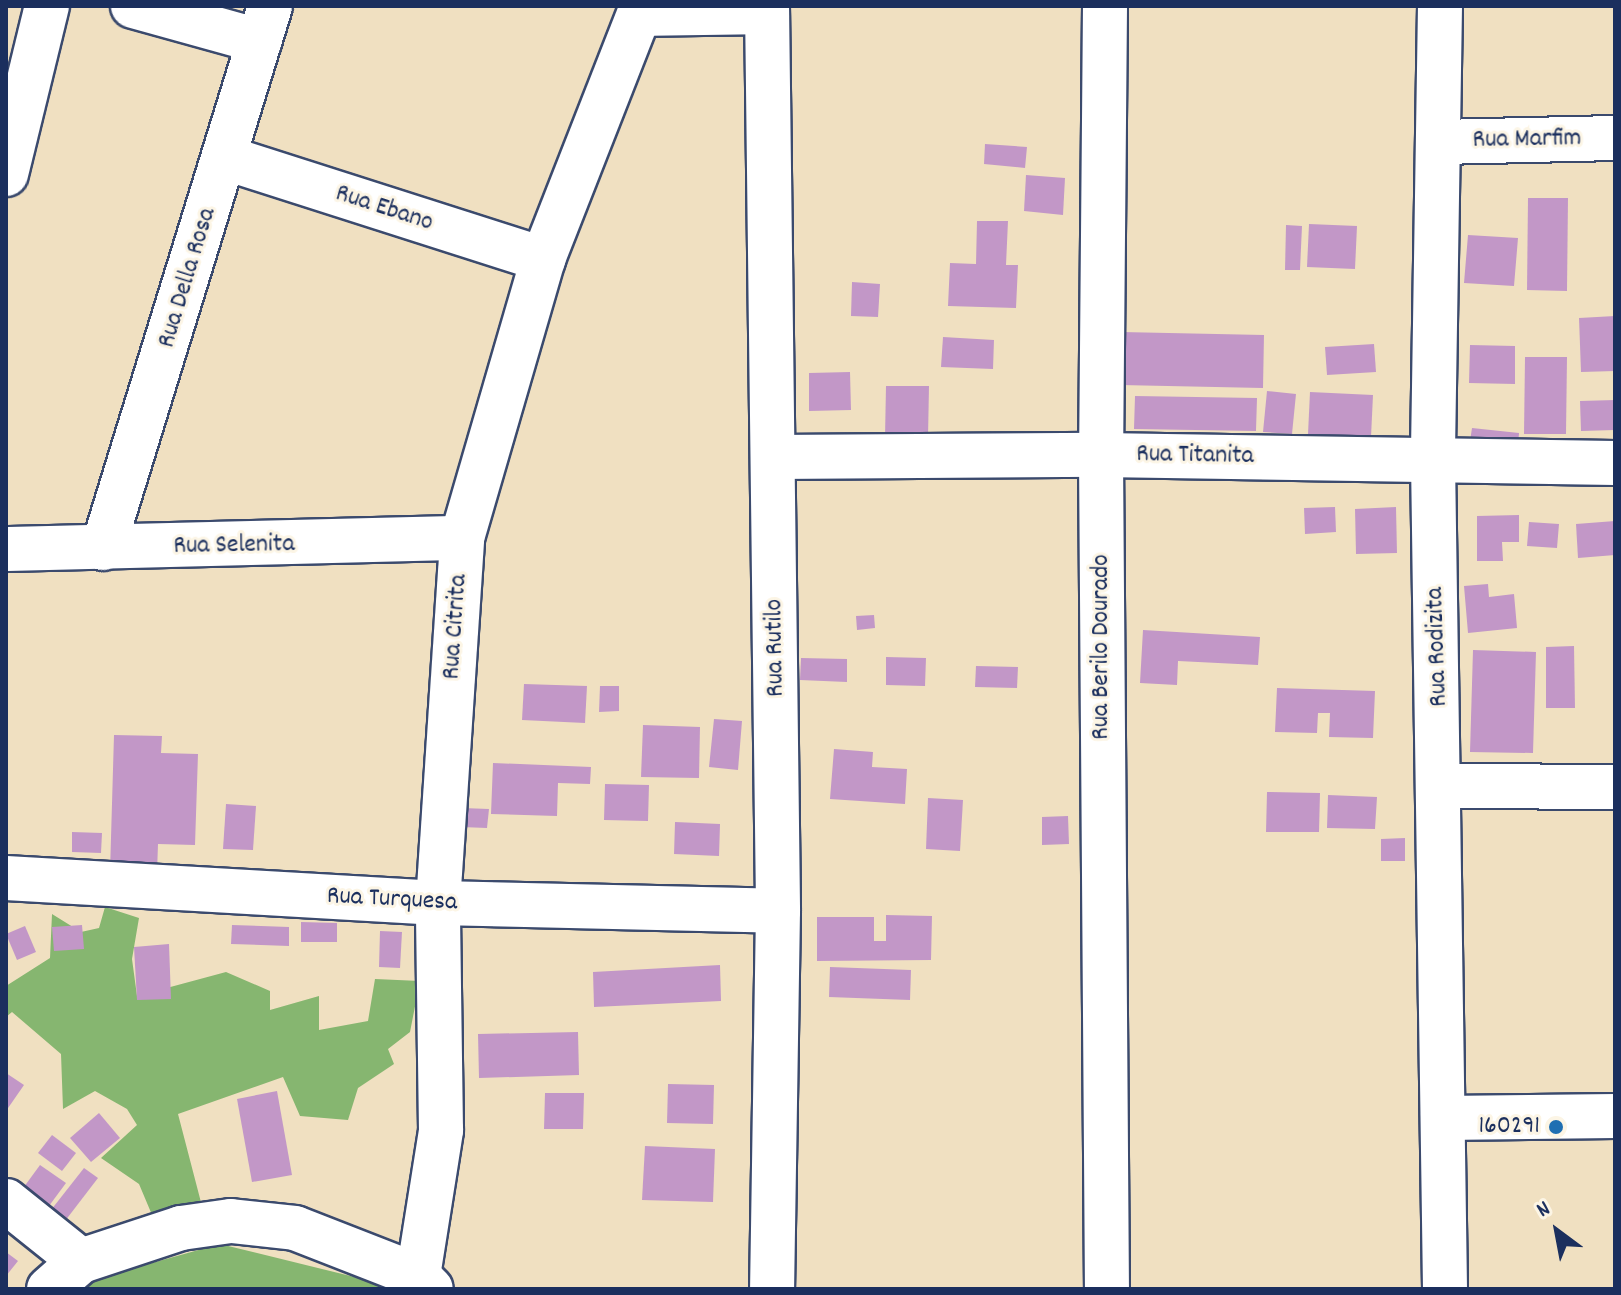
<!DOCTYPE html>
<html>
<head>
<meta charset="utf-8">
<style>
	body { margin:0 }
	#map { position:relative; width:1621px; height:1295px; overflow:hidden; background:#f0e0c1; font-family:Dekko,sans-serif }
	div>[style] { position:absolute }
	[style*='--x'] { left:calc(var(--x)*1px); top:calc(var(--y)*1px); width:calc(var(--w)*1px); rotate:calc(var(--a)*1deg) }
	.forest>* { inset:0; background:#86b670 }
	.building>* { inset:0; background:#c297c7 }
	.roads { filter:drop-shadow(2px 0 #3b4a6d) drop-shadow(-2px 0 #3b4a6d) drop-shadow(0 2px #3b4a6d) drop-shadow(0 -2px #3b4a6d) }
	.minor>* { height:44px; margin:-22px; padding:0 22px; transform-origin:22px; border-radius:22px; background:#fff }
	.dots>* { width:22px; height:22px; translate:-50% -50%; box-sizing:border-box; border:4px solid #fcf5e5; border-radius:50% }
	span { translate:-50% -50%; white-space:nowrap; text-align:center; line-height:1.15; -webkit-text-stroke:6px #fcf5e5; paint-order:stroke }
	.street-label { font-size:26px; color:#1b2f5e }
	.poi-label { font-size:26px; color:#1b2f5e }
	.right { translate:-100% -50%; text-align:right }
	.frame { position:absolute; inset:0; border:8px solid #1b2f5e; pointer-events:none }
	.north { position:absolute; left:1517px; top:1191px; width:80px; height:80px; -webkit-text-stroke:6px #fcf5e5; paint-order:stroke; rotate:328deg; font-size:22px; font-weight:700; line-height:32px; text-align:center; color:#1b2f5e }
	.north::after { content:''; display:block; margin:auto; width:28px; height:36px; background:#1b2f5e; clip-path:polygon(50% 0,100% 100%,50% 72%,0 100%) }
</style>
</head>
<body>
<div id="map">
	<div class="forest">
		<div style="clip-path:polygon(105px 907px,139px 918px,132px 959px,137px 996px,226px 972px,270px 991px,270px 1010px,319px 996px,319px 1030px,368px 1021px,375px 979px,420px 981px,410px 1032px,388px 1049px,394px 1064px,358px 1088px,348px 1120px,300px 1116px,283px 1077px,178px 1114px,203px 1210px,155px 1222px,139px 1184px,101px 1158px,137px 1125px,127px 1109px,95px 1091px,63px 1109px,61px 1054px,12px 1012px,6px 1017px,6px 986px,50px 958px,52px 914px,81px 932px,99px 928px)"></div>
		<div style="clip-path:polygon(220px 1244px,375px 1282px,383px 1289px,75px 1289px,80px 1283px)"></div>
	</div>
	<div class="building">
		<div style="clip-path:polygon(985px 144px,1027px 147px,1025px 168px,984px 164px)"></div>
		<div style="clip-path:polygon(1026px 175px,1065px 178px,1063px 215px,1024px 211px)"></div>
		<div style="clip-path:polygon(1528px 198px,1568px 198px,1567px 291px,1527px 290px)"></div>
		<div style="clip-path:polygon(977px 221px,1008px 221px,1006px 265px,1018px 265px,1016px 308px,948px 306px,950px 263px,976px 264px)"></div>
		<div style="clip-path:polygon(1309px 224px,1357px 226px,1355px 269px,1307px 267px)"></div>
		<div style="clip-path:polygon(1286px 225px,1302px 226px,1300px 270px,1285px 270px)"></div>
		<div style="clip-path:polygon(1468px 235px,1518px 238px,1514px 286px,1464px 283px)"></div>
		<div style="clip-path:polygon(852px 282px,880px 284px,878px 317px,851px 316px)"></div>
		<div style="clip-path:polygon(1615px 316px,1615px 371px,1581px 372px,1579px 318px)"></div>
		<div style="clip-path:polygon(1121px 332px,1264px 335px,1263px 388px,1120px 385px)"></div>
		<div style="clip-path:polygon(943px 337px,994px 340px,993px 369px,941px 367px)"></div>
		<div style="clip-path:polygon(1374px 344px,1376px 372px,1327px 375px,1325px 347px)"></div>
		<div style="clip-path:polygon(1470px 345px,1515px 346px,1515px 384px,1469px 383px)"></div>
		<div style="clip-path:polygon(1525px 357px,1567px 357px,1566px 434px,1524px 434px)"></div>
		<div style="clip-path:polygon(850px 372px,851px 410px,809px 411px,809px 373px)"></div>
		<div style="clip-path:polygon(886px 386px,929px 386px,928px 438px,885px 437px)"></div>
		<div style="clip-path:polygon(1267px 391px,1296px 394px,1292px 434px,1263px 432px)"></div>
		<div style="clip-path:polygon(1310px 392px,1373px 395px,1371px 437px,1308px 434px)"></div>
		<div style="clip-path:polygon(1135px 396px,1257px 398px,1256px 431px,1134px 429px)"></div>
		<div style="clip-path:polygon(1615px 400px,1615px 430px,1581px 431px,1580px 401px)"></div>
		<div style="clip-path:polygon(1472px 428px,1519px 433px,1518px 446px,1470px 441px)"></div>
		<div style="clip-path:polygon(1335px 507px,1336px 532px,1305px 534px,1304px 508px)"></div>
		<div style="clip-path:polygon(1396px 507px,1397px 553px,1356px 554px,1355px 509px)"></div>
		<div style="clip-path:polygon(1519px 515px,1519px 542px,1502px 542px,1503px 561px,1477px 561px,1477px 516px)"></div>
		<div style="clip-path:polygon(1615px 521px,1615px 555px,1578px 558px,1576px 524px)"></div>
		<div style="clip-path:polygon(1529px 522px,1559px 524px,1557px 548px,1527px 546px)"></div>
		<div style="clip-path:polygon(1488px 584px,1489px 597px,1514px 594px,1517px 628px,1468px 633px,1464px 586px)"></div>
		<div style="clip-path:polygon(874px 615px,875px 628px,857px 630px,856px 616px)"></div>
		<div style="clip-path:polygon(1143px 630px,1260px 637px,1258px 665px,1178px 661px,1177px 685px,1140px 683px)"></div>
		<div style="clip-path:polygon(1574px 646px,1575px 708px,1546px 708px,1546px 647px)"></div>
		<div style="clip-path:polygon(1473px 650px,1536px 652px,1533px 753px,1470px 752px)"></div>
		<div style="clip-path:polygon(886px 657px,926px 658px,925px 686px,886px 685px)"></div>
		<div style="clip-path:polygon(801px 658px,847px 659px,847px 682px,800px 680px)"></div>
		<div style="clip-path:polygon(976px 666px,1018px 667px,1017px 688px,975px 687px)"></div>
		<div style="clip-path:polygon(524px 684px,587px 686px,585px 723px,522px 720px)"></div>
		<div style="clip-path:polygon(600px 686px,619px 686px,619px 711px,599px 712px)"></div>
		<div style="clip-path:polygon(1277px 688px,1375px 691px,1373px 738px,1329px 737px,1330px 713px,1318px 713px,1317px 733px,1275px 732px)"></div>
		<div style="clip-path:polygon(714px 719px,742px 721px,738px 770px,709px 767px)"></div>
		<div style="clip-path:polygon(643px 725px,700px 727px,699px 778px,641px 777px)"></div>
		<div style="clip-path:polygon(114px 735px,162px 736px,161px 753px,198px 754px,195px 845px,158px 844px,157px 873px,110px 872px)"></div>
		<div style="clip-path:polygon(834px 749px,873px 752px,872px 767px,907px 769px,905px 804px,830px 799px)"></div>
		<div style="clip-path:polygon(493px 763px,591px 767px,590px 784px,558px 783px,557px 816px,491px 814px)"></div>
		<div style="clip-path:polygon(605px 784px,649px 785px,648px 821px,604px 820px)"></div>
		<div style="clip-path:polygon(1267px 792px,1320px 793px,1319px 832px,1266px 832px)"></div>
		<div style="clip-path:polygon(1328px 795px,1377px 797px,1375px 829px,1327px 828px)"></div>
		<div style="clip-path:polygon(928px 798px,963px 800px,960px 851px,926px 849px)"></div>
		<div style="clip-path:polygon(226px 804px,256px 806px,253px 850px,223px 849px)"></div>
		<div style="clip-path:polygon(462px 808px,489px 809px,487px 828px,461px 827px)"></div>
		<div style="clip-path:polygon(1068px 816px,1069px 844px,1042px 845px,1042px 817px)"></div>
		<div style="clip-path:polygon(675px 822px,720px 824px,719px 856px,674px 854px)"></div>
		<div style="clip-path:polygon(72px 832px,102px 833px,101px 853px,72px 852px)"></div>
		<div style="clip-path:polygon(1405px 838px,1405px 861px,1381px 861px,1381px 839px)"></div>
		<div style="clip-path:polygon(886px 915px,932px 916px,931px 960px,817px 961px,817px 917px,874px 917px,874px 941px,886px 941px)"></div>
		<div style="clip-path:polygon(301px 922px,337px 923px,337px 942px,301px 942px)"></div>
		<div style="clip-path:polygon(82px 925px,84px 949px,54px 951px,52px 927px)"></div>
		<div style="clip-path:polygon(232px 925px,289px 927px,289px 946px,231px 944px)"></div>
		<div style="clip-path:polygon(25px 926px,36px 952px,17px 960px,6px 934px)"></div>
		<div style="clip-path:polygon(380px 931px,402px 932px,400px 968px,379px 967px)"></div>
		<div style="clip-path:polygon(169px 944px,171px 999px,137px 1000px,134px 947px)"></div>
		<div style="clip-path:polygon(720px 965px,721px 1001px,594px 1007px,593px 972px)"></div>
		<div style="clip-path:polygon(830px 967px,911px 970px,910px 1000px,829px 997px)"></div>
		<div style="clip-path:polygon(578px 1032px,579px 1075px,479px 1078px,478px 1034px)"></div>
		<div style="clip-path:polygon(6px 1073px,24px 1085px,6px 1111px)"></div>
		<div style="clip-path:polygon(668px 1084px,714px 1085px,713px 1124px,667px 1123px)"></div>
		<div style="clip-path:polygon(277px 1091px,292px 1175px,252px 1182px,237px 1099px)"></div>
		<div style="clip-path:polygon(545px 1093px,584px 1093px,583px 1129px,544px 1129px)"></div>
		<div style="clip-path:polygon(99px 1113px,120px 1138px,91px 1162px,70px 1138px)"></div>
		<div style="clip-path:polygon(52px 1135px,76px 1153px,62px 1171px,38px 1153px)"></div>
		<div style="clip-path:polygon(645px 1146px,715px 1149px,713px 1202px,642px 1200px)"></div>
		<div style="clip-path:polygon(40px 1165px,66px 1183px,46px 1210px,21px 1191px)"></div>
		<div style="clip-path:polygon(84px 1168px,98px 1178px,65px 1221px,51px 1210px)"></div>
		<div style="clip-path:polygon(6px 1252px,18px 1261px,6px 1276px)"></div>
	</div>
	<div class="roads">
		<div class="minor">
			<div style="--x:133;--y:6;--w:131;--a:15.5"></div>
			<div style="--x:767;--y:6;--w:905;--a:89.3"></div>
			<div style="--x:778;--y:911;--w:378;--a:90.9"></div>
			<div style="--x:1105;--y:6;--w:449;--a:90.5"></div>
			<div style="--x:1101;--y:455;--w:834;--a:89.59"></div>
			<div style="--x:1440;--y:6;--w:454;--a:90.9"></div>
			<div style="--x:1433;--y:460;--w:829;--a:89.17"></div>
			<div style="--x:640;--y:14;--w:127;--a:-0.9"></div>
			<div style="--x:1440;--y:142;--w:175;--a:-1.3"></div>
			<div style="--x:226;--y:158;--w:333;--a:17.7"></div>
			<div style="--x:6;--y:174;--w:173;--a:-76.3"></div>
			<div style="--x:774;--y:457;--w:327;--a:-0.4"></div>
			<div style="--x:1101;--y:455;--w:514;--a:0.89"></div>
			<div style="--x:103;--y:548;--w:567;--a:-72.87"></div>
			<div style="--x:6;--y:549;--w:456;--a:-1.4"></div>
			<div style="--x:1442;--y:786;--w:173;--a:0.3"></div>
			<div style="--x:6;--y:878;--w:433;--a:3.3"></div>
			<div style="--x:438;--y:903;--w:340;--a:1.3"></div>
			<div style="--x:1443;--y:1118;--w:172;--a:-0.7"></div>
			<div style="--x:6;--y:1201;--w:96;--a:38.7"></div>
			<div style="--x:418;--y:1276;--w:148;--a:-81"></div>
			<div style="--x:441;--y:1130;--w:227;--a:-90.8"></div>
			<div style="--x:438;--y:903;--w:366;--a:-86.2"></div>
			<div style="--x:462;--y:538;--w:291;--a:-73.8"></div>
			<div style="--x:543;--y:259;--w:272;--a:-68.6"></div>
			<div style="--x:49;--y:1289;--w:43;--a:-41.2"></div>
			<div style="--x:81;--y:1261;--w:105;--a:-18.3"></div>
			<div style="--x:181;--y:1228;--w:50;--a:-8"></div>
			<div style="--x:231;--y:1221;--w:64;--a:6.2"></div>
			<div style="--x:295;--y:1228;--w:132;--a:21.3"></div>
			<div style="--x:418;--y:1276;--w:18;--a:45"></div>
		</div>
	</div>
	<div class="dots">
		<div style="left:1556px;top:1127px;background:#1f6fb2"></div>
	</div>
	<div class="street-label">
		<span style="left:1527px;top:140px;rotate:-1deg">Rua Marfim</span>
		<span style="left:384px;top:209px;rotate:18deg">Rua Ebano</span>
		<span style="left:188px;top:278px;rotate:-73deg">Rua Della Rosa</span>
		<span style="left:1195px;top:456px;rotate:1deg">Rua Titanita</span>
		<span style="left:234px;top:546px;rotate:-1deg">Rua Selenita</span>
		<span style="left:456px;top:627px;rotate:-86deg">Rua Citrita</span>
		<span style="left:1102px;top:647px;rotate:-90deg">Rua Berilo Dourado</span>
		<span style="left:1438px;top:647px;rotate:-92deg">Rua Rodizita</span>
		<span style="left:776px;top:648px;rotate:-91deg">Rua Rutilo</span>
		<span style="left:392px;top:900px;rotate:3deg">Rua Turquesa</span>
	</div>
	<div class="poi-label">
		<span class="right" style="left:1540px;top:1127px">160291</span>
	</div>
	<div class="frame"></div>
	<div class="north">N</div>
</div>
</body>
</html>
